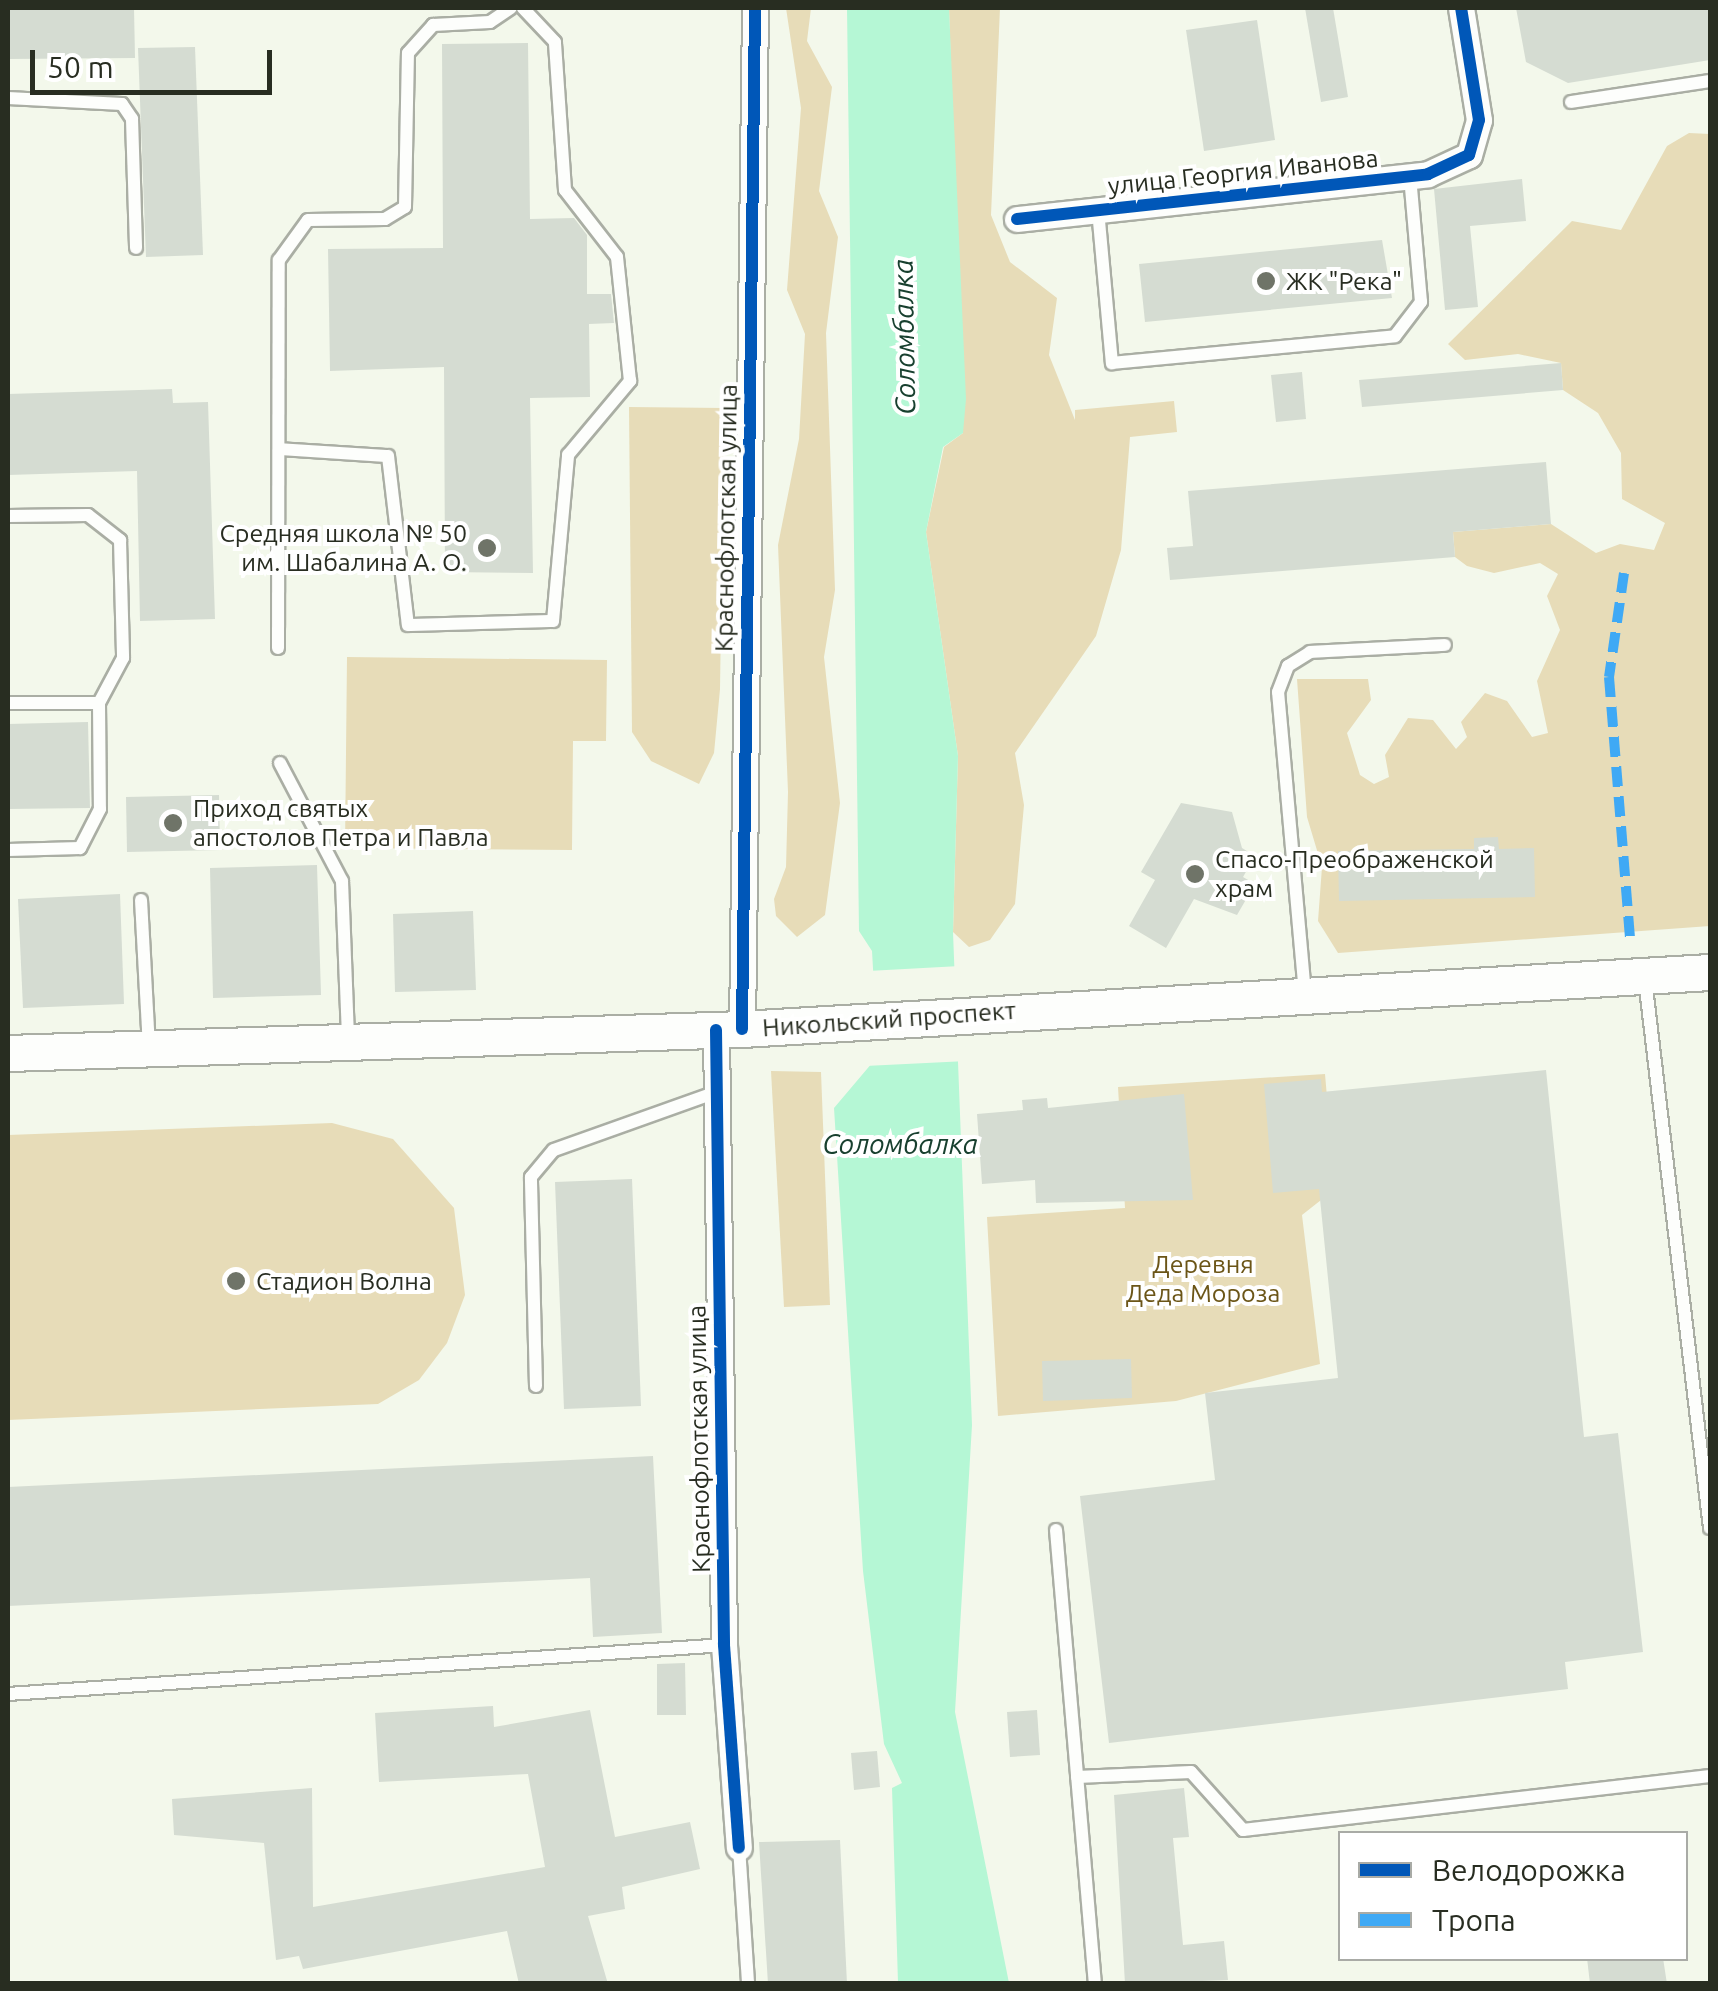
<!DOCTYPE html>
<html>
<head>
<meta charset="utf-8">
<style>
	body { margin:0 }
	#map { position:relative; width:1718px; height:1991px; overflow:hidden; background:#f3f8eb; font-family:Ubuntu,sans-serif }
	div>[style] { position:absolute }
	[style*='--x'] { left:calc(var(--x)*1px); top:calc(var(--y)*1px); width:calc(var(--w)*1px); rotate:calc(var(--a)*1deg) }
	.green>* { inset:0; background:#e7dcb8 }
	.water>* { inset:0; background:#b5f7d5 }
	.pier>* { inset:0; background:#f3f8eb }
	.building>* { inset:0; background:#d5dcd2 }
	.roads { filter:drop-shadow(2px 0 #aaaea4) drop-shadow(-2px 0 #aaaea4) drop-shadow(0 2px #aaaea4) drop-shadow(0 -2px #aaaea4) }
	.service>* { height:12px; margin:-6px; padding:0 6px; transform-origin:6px; border-radius:6px; background:#fdfefc }
	.minor>* { height:25px; margin:-12.5px; padding:0 12.5px; transform-origin:12.5px; border-radius:12.5px; background:#fdfefc }
	.secondary>* { height:35px; margin:-17.5px; padding:0 17.5px; transform-origin:17.5px; border-radius:17.5px; background:#fdfefc }
	.quiet>* { height:10px; margin-top:-5px; transform-origin:0; background:repeating-linear-gradient(90deg,#3fa9f5 0 20px,transparent 0 30px) }
	.cycleway>* { height:12px; margin:-6px; padding:0 6px; transform-origin:6px; border-radius:6px; background:#0057b8 }
	.dots>* { width:28px; height:28px; translate:-50% -50%; box-sizing:border-box; border:5px solid #fff; border-radius:50% }
	span { translate:-50% -50%; white-space:nowrap; text-align:center; line-height:1.15; -webkit-text-stroke:8px #fff; paint-order:stroke }
	.street-label { font-size:25px; color:#282d21 }
	.poi-label { font-size:25px; color:#282d21 }
	.left { translate:0 -50%; text-align:left }
	.right { translate:-100% -50%; text-align:right }
	.park-label { font-size:25px; color:#6b5517 }
	.water-label { font-size:28px; color:#18402f; font-style:italic }
	.frame { position:absolute; inset:0; border:10px solid #282d21; pointer-events:none }
	.legend { position:absolute; left:1338px; top:1831px; width:350px; height:130px; box-sizing:border-box; background:#fff; border:2px solid #a9aba6; margin:0; padding:12px 18px; list-style:none; font-size:30px; color:#282d21 }
	.legend li { display:flex; align-items:center; gap:20px; height:50px }
	.legend b { width:50px; border:2px solid #a9aba6 }
	.scale { position:absolute; left:30px; top:50px; width:242px; height:45px; box-sizing:border-box; border:5px solid #282d21; border-top:0; padding-left:12px; font-size:30px; line-height:35px; white-space:nowrap; color:#282d21; -webkit-text-stroke:8px #fff; paint-order:stroke }
</style>
</head>
<body>
<div id="map">
	<div class="green">
		<div style="clip-path:polygon(786px 8px,811px 8px,807px 41px,832px 87px,819px 191px,838px 237px,826px 333px,835px 590px,824px 657px,840px 803px,825px 915px,797px 937px,776px 916px,774px 899px,786px 867px,788px 792px,778px 545px,799px 439px,805px 334px,787px 290px,801px 108px)"></div>
		<div style="clip-path:polygon(949px 8px,1000px 8px,991px 215px,1010px 262px,1057px 298px,1049px 355px,1075px 420px,1075px 410px,1174px 401px,1177px 432px,1130px 437px,1121px 550px,1096px 636px,1015px 753px,1024px 805px,1015px 904px,990px 940px,969px 947px,953px 932px,958px 756px,926px 532px,944px 447px,963px 433px)"></div>
		<div style="clip-path:polygon(1689px 133px,1710px 134px,1710px 926px,1338px 953px,1318px 921px,1322px 867px,1307px 817px,1297px 679px,1368px 679px,1371px 700px,1347px 733px,1360px 775px,1374px 784px,1389px 777px,1385px 755px,1408px 718px,1433px 720px,1456px 749px,1467px 737px,1461px 722px,1485px 693px,1507px 701px,1532px 737px,1548px 733px,1537px 681px,1560px 630px,1547px 596px,1558px 574px,1540px 563px,1494px 573px,1467px 566px,1455px 557px,1453px 532px,1551px 524px,1596px 553px,1620px 544px,1654px 550px,1665px 523px,1622px 499px,1621px 453px,1598px 413px,1563px 390px,1561px 363px,1518px 354px,1465px 360px,1448px 344px,1572px 221px,1621px 230px,1667px 146px)"></div>
		<div style="clip-path:polygon(629px 407px,724px 408px,720px 689px,714px 753px,699px 784px,651px 761px,632px 732px)"></div>
		<div style="clip-path:polygon(347px 657px,607px 660px,606px 741px,573px 741px,572px 850px,345px 848px)"></div>
		<div style="clip-path:polygon(771px 1071px,821px 1072px,830px 1305px,784px 1307px)"></div>
		<div style="clip-path:polygon(1325px 1074px,1335px 1189px,1302px 1215px,1320px 1364px,1176px 1401px,998px 1416px,987px 1217px,1125px 1208px,1118px 1087px)"></div>
		<div style="clip-path:polygon(332px 1123px,393px 1139px,454px 1208px,465px 1295px,447px 1343px,419px 1380px,378px 1404px,8px 1420px,8px 1135px)"></div>
	</div>
	<div class="water">
		<div style="clip-path:polygon(847px 8px,949px 8px,966px 399px,963px 433px,943px 447px,926px 532px,958px 756px,953px 932px,972px 1425px,955px 1712px,1009px 1983px,898px 1983px,892px 1788px,902px 1783px,884px 1744px,863px 1571px,834px 1108px,878px 1056px,872px 951px,859px 931px)"></div>
	</div>
	<div class="pier">
		<div style="clip-path:polygon(960px 966px,967px 1061px,865px 1066px,873px 1055px,868px 971px)"></div>
	</div>
	<div class="building">
		<div style="clip-path:polygon(8px 8px,134px 8px,135px 58px,8px 59px)"></div>
		<div style="clip-path:polygon(1305px 8px,1333px 8px,1348px 97px,1321px 102px)"></div>
		<div style="clip-path:polygon(1516px 8px,1710px 8px,1710px 60px,1568px 83px,1526px 62px)"></div>
		<div style="clip-path:polygon(1257px 20px,1275px 140px,1204px 151px,1186px 30px)"></div>
		<div style="clip-path:polygon(528px 43px,530px 219px,574px 218px,587px 235px,587px 294px,611px 294px,614px 323px,589px 324px,590px 397px,530px 398px,533px 573px,445px 572px,444px 367px,330px 371px,328px 249px,443px 248px,442px 44px)"></div>
		<div style="clip-path:polygon(195px 47px,203px 255px,146px 257px,138px 48px)"></div>
		<div style="clip-path:polygon(1522px 179px,1526px 221px,1470px 226px,1478px 307px,1445px 310px,1434px 189px)"></div>
		<div style="clip-path:polygon(1382px 240px,1392px 298px,1145px 322px,1139px 264px)"></div>
		<div style="clip-path:polygon(1561px 363px,1563px 390px,1362px 407px,1359px 380px)"></div>
		<div style="clip-path:polygon(1302px 372px,1306px 419px,1276px 422px,1271px 375px)"></div>
		<div style="clip-path:polygon(172px 389px,173px 403px,208px 402px,215px 619px,140px 621px,137px 471px,8px 475px,8px 394px)"></div>
		<div style="clip-path:polygon(1546px 462px,1551px 524px,1453px 532px,1455px 557px,1170px 580px,1167px 548px,1193px 546px,1188px 491px)"></div>
		<div style="clip-path:polygon(88px 722px,90px 808px,8px 809px,8px 724px)"></div>
		<div style="clip-path:polygon(219px 795px,220px 850px,127px 852px,126px 797px)"></div>
		<div style="clip-path:polygon(1181px 803px,1232px 812px,1242px 848px,1255px 856px,1243px 877px,1255px 884px,1237px 915px,1194px 899px,1166px 948px,1129px 926px,1155px 880px,1141px 872px)"></div>
		<div style="clip-path:polygon(1498px 837px,1499px 849px,1534px 848px,1535px 897px,1339px 901px,1338px 851px,1474px 849px,1474px 838px)"></div>
		<div style="clip-path:polygon(317px 865px,321px 995px,213px 998px,210px 868px)"></div>
		<div style="clip-path:polygon(120px 894px,124px 1004px,23px 1008px,18px 899px)"></div>
		<div style="clip-path:polygon(473px 911px,476px 990px,395px 992px,393px 914px)"></div>
		<div style="clip-path:polygon(1546px 1070px,1584px 1437px,1618px 1433px,1643px 1652px,1565px 1662px,1568px 1689px,1109px 1743px,1080px 1496px,1215px 1480px,1205px 1393px,1338px 1378px,1319px 1189px,1273px 1193px,1264px 1084px,1321px 1079px,1322px 1092px)"></div>
		<div style="clip-path:polygon(1184px 1094px,1193px 1200px,1036px 1203px,1035px 1180px,982px 1184px,977px 1114px,1023px 1110px,1022px 1100px,1047px 1098px,1048px 1108px)"></div>
		<div style="clip-path:polygon(632px 1179px,641px 1406px,564px 1409px,555px 1182px)"></div>
		<div style="clip-path:polygon(1131px 1359px,1132px 1398px,1043px 1401px,1042px 1361px)"></div>
		<div style="clip-path:polygon(653px 1456px,662px 1633px,593px 1637px,590px 1578px,8px 1606px,8px 1487px)"></div>
		<div style="clip-path:polygon(685px 1663px,686px 1715px,657px 1715px,657px 1664px)"></div>
		<div style="clip-path:polygon(493px 1706px,494px 1727px,590px 1710px,615px 1837px,690px 1822px,700px 1869px,622px 1887px,625px 1909px,588px 1916px,608px 1984px,519px 1984px,507px 1931px,303px 1969px,299px 1956px,276px 1960px,264px 1843px,174px 1835px,172px 1799px,312px 1788px,313px 1907px,545px 1867px,528px 1774px,379px 1782px,375px 1713px)"></div>
		<div style="clip-path:polygon(1037px 1710px,1040px 1755px,1010px 1757px,1007px 1712px)"></div>
		<div style="clip-path:polygon(877px 1751px,880px 1787px,854px 1790px,851px 1753px)"></div>
		<div style="clip-path:polygon(1184px 1788px,1189px 1837px,1173px 1838px,1183px 1945px,1224px 1941px,1228px 1980px,1125px 1984px,1114px 1795px)"></div>
		<div style="clip-path:polygon(840px 1840px,847px 1984px,768px 1984px,759px 1842px)"></div>
		<div style="clip-path:polygon(1587px 1958px,1663px 1958px,1667px 1984px,1590px 1984px)"></div>
	</div>
	<div class="roads">
		<div class="service">
			<div style="--x:8;--y:98;--w:114;--a:3"></div>
			<div style="--x:122;--y:104;--w:18;--a:56"></div>
			<div style="--x:132;--y:119;--w:129;--a:88.2"></div>
			<div style="--x:1571;--y:102;--w:141;--a:-8.6"></div>
			<div style="--x:1098;--y:210;--w:154;--a:84.8"></div>
			<div style="--x:1112;--y:363;--w:284;--a:-5.4"></div>
			<div style="--x:1395;--y:336;--w:43;--a:-52.6"></div>
			<div style="--x:1421;--y:302;--w:126;--a:-95"></div>
			<div style="--x:279;--y:449;--w:109;--a:3.7"></div>
			<div style="--x:388;--y:456;--w:170;--a:83.3"></div>
			<div style="--x:408;--y:625;--w:145;--a:-1.6"></div>
			<div style="--x:553;--y:621;--w:167;--a:-84.8"></div>
			<div style="--x:568;--y:455;--w:97;--a:-50"></div>
			<div style="--x:630;--y:381;--w:125;--a:-96"></div>
			<div style="--x:617;--y:257;--w:85;--a:-127.8"></div>
			<div style="--x:565;--y:190;--w:148;--a:-93.9"></div>
			<div style="--x:555;--y:42;--w:47;--a:-133.3"></div>
			<div style="--x:8;--y:516;--w:80;--a:-0.7"></div>
			<div style="--x:88;--y:515;--w:41;--a:38"></div>
			<div style="--x:120;--y:540;--w:118;--a:88.5"></div>
			<div style="--x:123;--y:658;--w:51;--a:118.1"></div>
			<div style="--x:278;--y:648;--w:388;--a:-89.9"></div>
			<div style="--x:279;--y:260;--w:49;--a:-54.1"></div>
			<div style="--x:308;--y:220;--w:77;--a:-0.7"></div>
			<div style="--x:385;--y:219;--w:23;--a:-31"></div>
			<div style="--x:405;--y:207;--w:154;--a:-88.9"></div>
			<div style="--x:408;--y:53;--w:38;--a:-48"></div>
			<div style="--x:433;--y:25;--w:57;--a:-3"></div>
			<div style="--x:490;--y:22;--w:25;--a:-34"></div>
			<div style="--x:8;--y:703;--w:91;--a:0"></div>
			<div style="--x:99;--y:703;--w:106;--a:89.5"></div>
			<div style="--x:100;--y:809;--w:44;--a:117.1"></div>
			<div style="--x:80;--y:848;--w:72;--a:178.4"></div>
			<div style="--x:280;--y:763;--w:133;--a:62.3"></div>
			<div style="--x:342;--y:881;--w:159;--a:87.8"></div>
			<div style="--x:141;--y:900;--w:147;--a:86.9"></div>
			<div style="--x:1645;--y:979;--w:553;--a:83.25"></div>
			<div style="--x:1305;--y:994;--w:303;--a:-95.1"></div>
			<div style="--x:1278;--y:692;--w:28;--a:-69"></div>
			<div style="--x:1288;--y:666;--w:26;--a:-32"></div>
			<div style="--x:1310;--y:652;--w:135;--a:-3"></div>
			<div style="--x:536;--y:1386;--w:209;--a:-91.4"></div>
			<div style="--x:531;--y:1177;--w:35;--a:-50"></div>
			<div style="--x:554;--y:1150;--w:173;--a:-19.6"></div>
			<div style="--x:1056;--y:1530;--w:456;--a:85.1"></div>
			<div style="--x:8;--y:1694;--w:718;--a:-3.91"></div>
			<div style="--x:1077;--y:1777;--w:114;--a:-2.5"></div>
			<div style="--x:1191;--y:1772;--w:78;--a:48.1"></div>
			<div style="--x:1243;--y:1830;--w:470;--a:-6.6"></div>
			<div style="--x:739;--y:1847;--w:137;--a:86.2"></div>
		</div>
		<div class="minor">
			<div style="--x:1017;--y:219;--w:413;--a:-6.2"></div>
			<div style="--x:1428;--y:174;--w:45;--a:-24.9"></div>
			<div style="--x:1469;--y:155;--w:36;--a:-74"></div>
			<div style="--x:1479;--y:120;--w:113;--a:-99.1"></div>
			<div style="--x:742;--y:1029;--w:1021;--a:-89.27"></div>
			<div style="--x:716;--y:1030;--w:615;--a:89.25"></div>
			<div style="--x:724;--y:1645;--w:203;--a:85.8"></div>
		</div>
		<div class="secondary">
			<div style="--x:8;--y:1053;--w:734;--a:-1.87"></div>
			<div style="--x:742;--y:1029;--w:970;--a:-3.37"></div>
		</div>
	</div>
	<div class="quiet">
		<div style="--x:1624;--y:573;--w:105;--a:98.2"></div>
		<div style="--x:1609;--y:677;--w:263;--a:85.4"></div>
	</div>
	<div class="cycleway">
		<div style="--x:1017;--y:219;--w:413;--a:-6.2"></div>
		<div style="--x:1428;--y:174;--w:45;--a:-24.9"></div>
		<div style="--x:1469;--y:155;--w:36;--a:-74"></div>
		<div style="--x:1479;--y:120;--w:113;--a:-99.1"></div>
		<div style="--x:742;--y:1029;--w:1021;--a:-89.27"></div>
		<div style="--x:716;--y:1030;--w:615;--a:89.25"></div>
		<div style="--x:724;--y:1645;--w:203;--a:85.8"></div>
	</div>
	<div class="dots">
		<div style="left:1266px;top:281px;background:#6f7468"></div>
		<div style="left:487px;top:548px;background:#6f7468"></div>
		<div style="left:173px;top:823px;background:#6f7468"></div>
		<div style="left:1195px;top:874px;background:#6f7468"></div>
		<div style="left:236px;top:1281px;background:#6f7468"></div>
	</div>
	<div class="street-label">
		<span style="left:1243px;top:172px;rotate:-6deg">улица Георгия Иванова</span>
		<span style="left:726px;top:518px;rotate:-89deg">Краснофлотская улица</span>
		<span style="left:889px;top:1019px;rotate:-4deg">Никольский проспект</span>
		<span style="left:699px;top:1439px;rotate:-91deg">Краснофлотская улица</span>
	</div>
	<div class="poi-label">
		<span class="left" style="left:1286px;top:281px">ЖК "Река"</span>
		<span class="right" style="left:467px;top:548px">Средняя школа № 50<br>им. Шабалина А. О.</span>
		<span class="left" style="left:193px;top:823px">Приход святых<br>апостолов Петра и Павла</span>
		<span class="left" style="left:1215px;top:874px">Спасо-Преображенской<br>храм</span>
		<span class="left" style="left:256px;top:1281px">Стадион Волна</span>
	</div>
	<div class="park-label">
		<span style="left:1203px;top:1279px">Деревня<br>Деда Мороза</span>
	</div>
	<div class="water-label">
		<span style="left:904px;top:337px;rotate:-91deg">Соломбалка</span>
		<span style="left:900px;top:1144px">Соломбалка</span>
	</div>
	<div class="frame"></div>
	<ul class="legend">
	<li><b style="height:12px;background:#0057b8"></b>Велодорожка</li>
	<li><b style="height:12px;background:#3fa9f5"></b>Тропа</li>
	</ul>
	<div class="scale">50 m</div>
</div>
</body>
</html>
